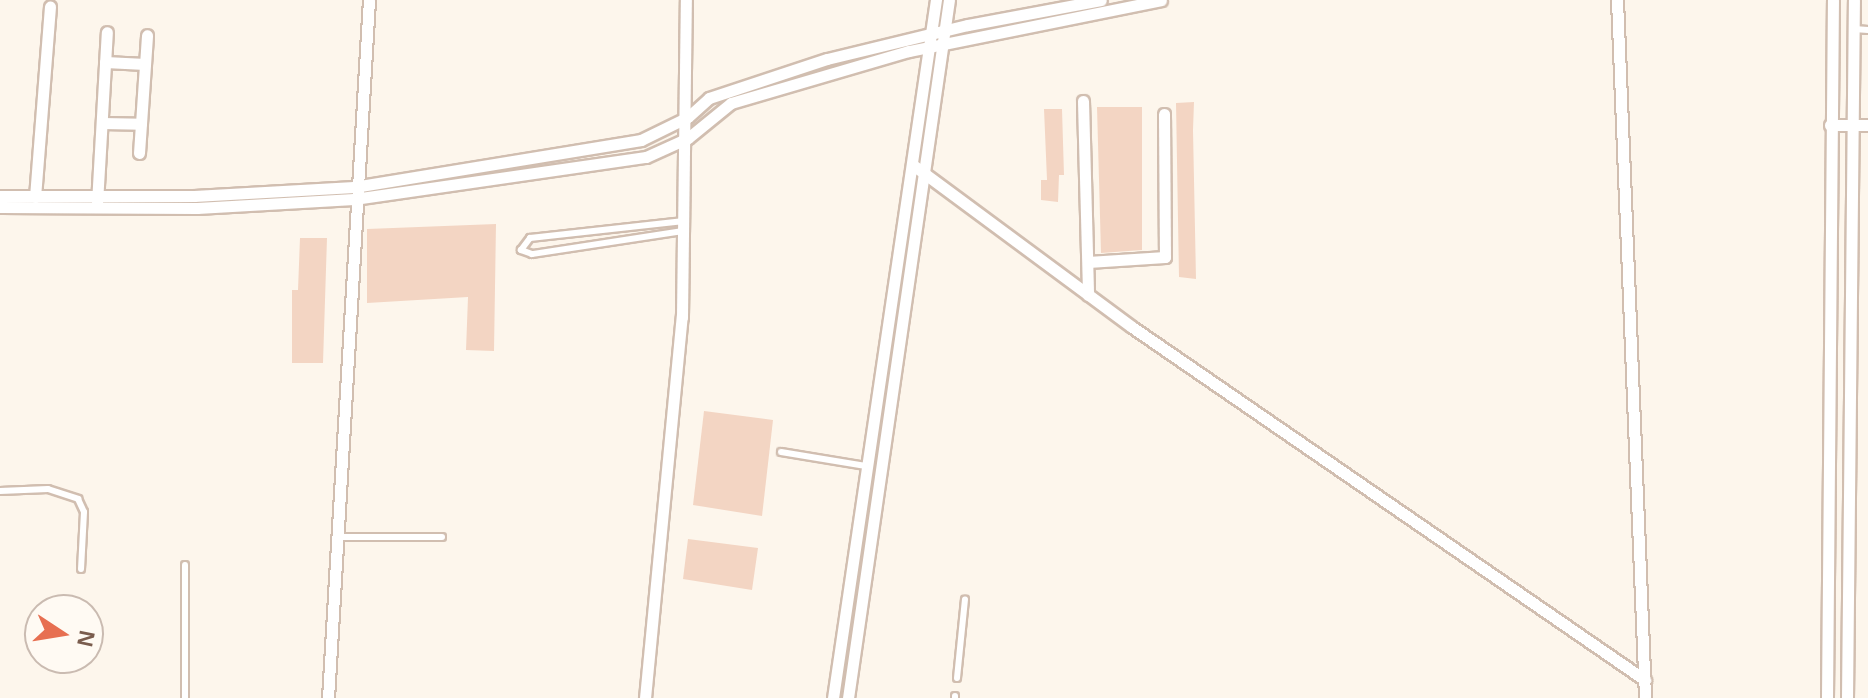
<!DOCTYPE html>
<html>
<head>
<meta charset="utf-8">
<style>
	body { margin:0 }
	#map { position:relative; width:1868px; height:698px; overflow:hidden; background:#fdf6ec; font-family:Arial,sans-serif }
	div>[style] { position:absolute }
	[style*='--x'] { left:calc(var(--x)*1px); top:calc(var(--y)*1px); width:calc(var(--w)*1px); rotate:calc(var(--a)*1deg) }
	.building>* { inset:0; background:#f3d5c3 }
	.roads { filter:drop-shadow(2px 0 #d1beb0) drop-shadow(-2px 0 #d1beb0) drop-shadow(0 2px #d1beb0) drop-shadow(0 -2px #d1beb0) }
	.service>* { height:6px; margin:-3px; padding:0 3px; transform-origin:3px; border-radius:3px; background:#fff }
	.minor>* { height:11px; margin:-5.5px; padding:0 5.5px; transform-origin:5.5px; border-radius:5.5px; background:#fff }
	span { translate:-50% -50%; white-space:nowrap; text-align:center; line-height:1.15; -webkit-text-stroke:6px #fffaf3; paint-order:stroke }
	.north { position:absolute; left:24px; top:594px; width:80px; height:80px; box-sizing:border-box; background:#fffaf3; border:2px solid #cabbb1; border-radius:50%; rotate:102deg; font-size:22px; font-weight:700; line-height:32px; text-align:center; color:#7a5c4d }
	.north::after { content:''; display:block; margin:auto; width:28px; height:36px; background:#e76f51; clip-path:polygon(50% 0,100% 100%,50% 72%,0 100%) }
</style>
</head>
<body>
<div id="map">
	<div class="building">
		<div style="clip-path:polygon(1194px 102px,1193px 130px,1196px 279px,1179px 277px,1176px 103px)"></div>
		<div style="clip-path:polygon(1097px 107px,1142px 107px,1142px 250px,1101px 253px)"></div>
		<div style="clip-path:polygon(1044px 109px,1062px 109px,1064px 175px,1059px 175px,1058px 202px,1041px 200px,1041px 180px,1047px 180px)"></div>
		<div style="clip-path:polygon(496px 224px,494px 351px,466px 350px,468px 297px,367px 303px,367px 229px)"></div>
		<div style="clip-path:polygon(300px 238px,327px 238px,323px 363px,292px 363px,292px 290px,298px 290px)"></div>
		<div style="clip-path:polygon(704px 411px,773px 420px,762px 516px,693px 505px)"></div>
		<div style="clip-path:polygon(688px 539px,758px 548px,752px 590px,683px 579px)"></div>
	</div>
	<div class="roads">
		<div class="service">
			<div style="--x:1854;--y:29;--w:14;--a:4"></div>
			<div style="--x:683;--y:231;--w:153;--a:171.3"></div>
			<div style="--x:532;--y:254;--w:12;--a:-160"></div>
			<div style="--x:521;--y:250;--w:15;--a:-53"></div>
			<div style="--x:530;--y:238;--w:155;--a:-6.3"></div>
			<div style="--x:781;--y:452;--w:86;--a:9.4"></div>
			<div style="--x:0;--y:491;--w:48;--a:-2.4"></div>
			<div style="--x:48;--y:489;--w:32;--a:18"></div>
			<div style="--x:78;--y:499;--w:14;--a:65"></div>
			<div style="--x:84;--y:512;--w:57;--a:93"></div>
			<div style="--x:337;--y:537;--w:105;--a:0"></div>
			<div style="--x:957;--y:678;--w:79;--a:-84.2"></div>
			<div style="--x:185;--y:698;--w:133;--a:-90"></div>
			<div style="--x:955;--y:698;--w:2;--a:-90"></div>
		</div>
		<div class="minor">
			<div style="--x:1617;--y:0;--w:699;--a:87.7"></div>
			<div style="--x:105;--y:62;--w:40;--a:2.9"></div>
			<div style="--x:1083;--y:101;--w:194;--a:88.5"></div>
			<div style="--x:102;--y:123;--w:39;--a:1"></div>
			<div style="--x:1830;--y:125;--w:38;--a:0"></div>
			<div style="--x:139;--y:153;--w:118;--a:-86.1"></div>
			<div style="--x:913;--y:165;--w:272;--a:36.5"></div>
			<div style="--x:1132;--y:327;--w:623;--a:34.53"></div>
			<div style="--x:0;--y:196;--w:194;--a:0"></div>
			<div style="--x:194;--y:196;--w:160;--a:-3.2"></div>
			<div style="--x:354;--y:187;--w:291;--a:-9.3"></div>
			<div style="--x:641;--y:140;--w:52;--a:-26.1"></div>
			<div style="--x:688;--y:117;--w:28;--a:-42"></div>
			<div style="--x:709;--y:98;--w:124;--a:-18.3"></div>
			<div style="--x:827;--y:59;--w:145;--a:-13.6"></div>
			<div style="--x:968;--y:25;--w:135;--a:-10.6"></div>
			<div style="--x:35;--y:197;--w:191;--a:-85.5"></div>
			<div style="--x:97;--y:203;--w:171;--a:-86.7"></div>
			<div style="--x:0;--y:207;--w:197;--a:0.3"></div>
			<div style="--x:197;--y:208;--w:157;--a:-3.3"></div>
			<div style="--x:354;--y:199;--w:295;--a:-8.2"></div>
			<div style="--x:646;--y:157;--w:46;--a:-24.3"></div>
			<div style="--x:688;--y:138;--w:55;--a:-39.1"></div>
			<div style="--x:731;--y:103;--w:185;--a:-16.3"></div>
			<div style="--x:909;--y:51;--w:257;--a:-11.4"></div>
			<div style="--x:1088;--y:262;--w:77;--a:-3.7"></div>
			<div style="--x:1165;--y:257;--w:143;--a:-90.4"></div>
			<div style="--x:328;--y:698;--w:699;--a:-86.64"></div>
			<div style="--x:645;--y:698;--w:383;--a:-84.5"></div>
			<div style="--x:682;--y:317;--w:317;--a:-89.3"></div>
			<div style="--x:833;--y:698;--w:706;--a:-81.61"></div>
			<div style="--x:848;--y:698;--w:705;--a:-81.77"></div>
			<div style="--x:1827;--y:698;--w:698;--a:-89.51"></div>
			<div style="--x:1847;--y:698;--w:698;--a:-89.43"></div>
		</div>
	</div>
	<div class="north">N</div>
</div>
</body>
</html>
